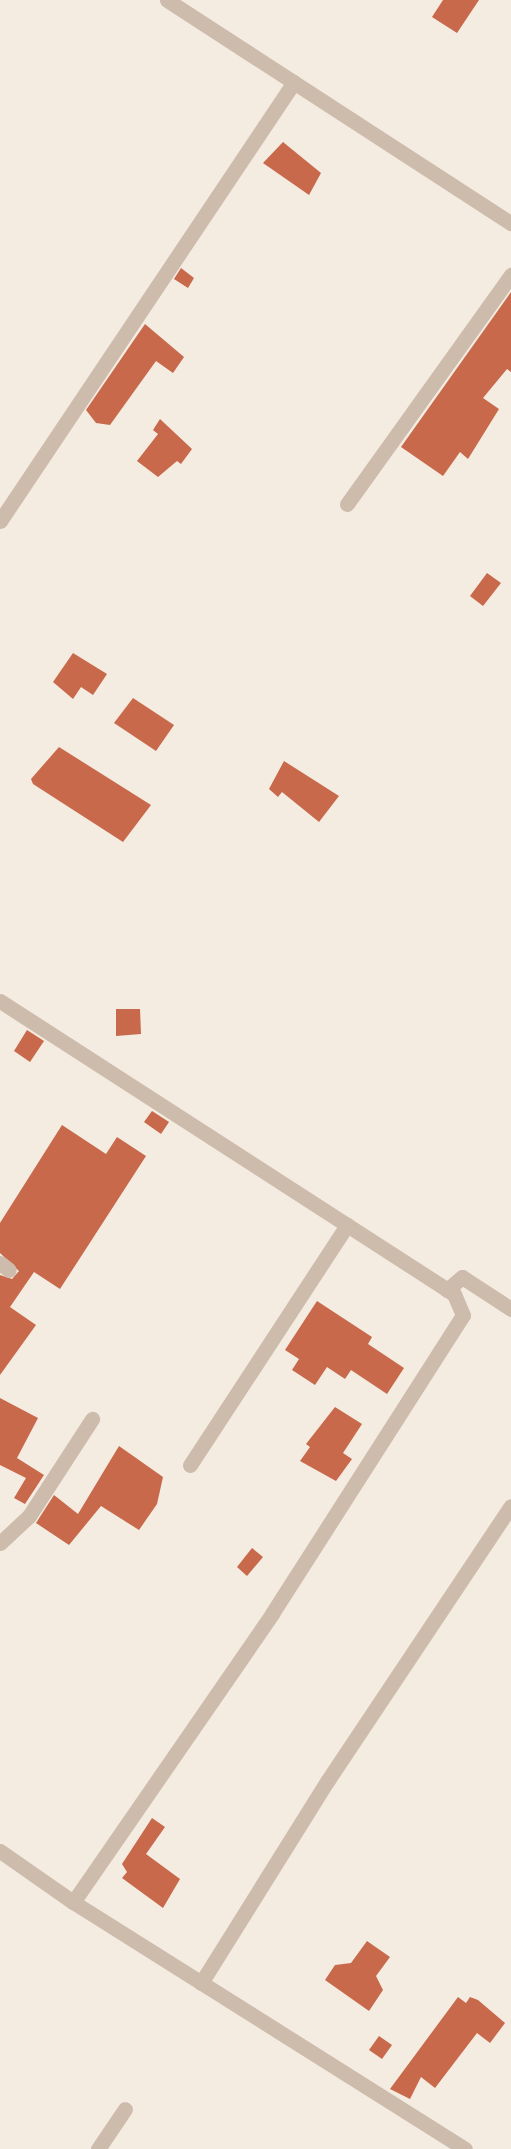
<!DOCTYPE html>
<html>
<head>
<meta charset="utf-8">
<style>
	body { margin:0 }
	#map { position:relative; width:511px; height:2149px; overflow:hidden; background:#f4ebe1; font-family:"Roboto Condensed",sans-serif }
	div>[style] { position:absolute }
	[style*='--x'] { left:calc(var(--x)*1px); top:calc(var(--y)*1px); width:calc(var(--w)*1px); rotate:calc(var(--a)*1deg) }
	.building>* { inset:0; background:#c8694b }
	.minor>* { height:15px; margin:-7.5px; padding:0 7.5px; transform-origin:7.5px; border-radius:7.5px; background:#cdbbac }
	span { translate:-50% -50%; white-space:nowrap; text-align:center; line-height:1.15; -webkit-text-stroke:4.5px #fbf5ee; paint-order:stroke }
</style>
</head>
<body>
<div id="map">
	<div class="building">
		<div style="clip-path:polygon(443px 0,479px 0,457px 33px,432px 17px)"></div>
		<div style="clip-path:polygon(283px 142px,321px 173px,309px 195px,263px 163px)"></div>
		<div style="clip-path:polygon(181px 268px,194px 278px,188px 288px,174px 279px)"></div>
		<div style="clip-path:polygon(511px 292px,511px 372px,507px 369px,483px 398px,499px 409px,468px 459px,460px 452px,443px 476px,401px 447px)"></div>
		<div style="clip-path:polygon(145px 324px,184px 357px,173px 373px,156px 361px,110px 425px,96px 423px,86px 410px)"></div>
		<div style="clip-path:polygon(160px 419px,192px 449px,181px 464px,177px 461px,158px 477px,137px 461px,158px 434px,153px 430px)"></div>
		<div style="clip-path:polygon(487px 573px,501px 583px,483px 606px,470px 596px)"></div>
		<div style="clip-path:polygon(73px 653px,107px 674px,93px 695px,81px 687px,73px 699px,53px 682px)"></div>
		<div style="clip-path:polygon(133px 698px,174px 725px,156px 751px,114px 723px)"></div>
		<div style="clip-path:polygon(59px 747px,151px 805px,123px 842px,33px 784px,31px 779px)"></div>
		<div style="clip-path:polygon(284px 761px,339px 796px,319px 822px,282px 792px,278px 797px,269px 789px)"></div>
		<div style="clip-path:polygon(116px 1009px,140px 1009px,141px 1034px,116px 1036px)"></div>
		<div style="clip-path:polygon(27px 1030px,44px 1041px,30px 1062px,14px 1051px)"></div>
		<div style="clip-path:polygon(152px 1111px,169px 1122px,161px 1134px,144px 1122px)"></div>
		<div style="clip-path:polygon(62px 1125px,106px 1154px,117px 1137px,146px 1156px,60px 1289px,34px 1272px,10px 1307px,36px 1325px,0 1375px,0 1275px,12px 1279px,19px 1271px,0 1253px,0 1223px)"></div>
		<div style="clip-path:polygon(317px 1301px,372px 1337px,368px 1344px,404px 1368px,387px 1394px,351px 1370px,345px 1379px,327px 1367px,315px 1385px,292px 1370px,299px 1359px,285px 1350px)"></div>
		<div style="clip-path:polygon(0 1398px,38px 1418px,17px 1458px,44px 1475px,25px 1504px,14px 1498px,26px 1478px,0 1465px)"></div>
		<div style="clip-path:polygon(335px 1407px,362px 1424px,343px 1453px,352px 1459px,336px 1481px,300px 1461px,310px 1447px,306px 1444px)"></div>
		<div style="clip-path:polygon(119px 1446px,163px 1477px,157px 1504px,139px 1530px,101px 1506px,69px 1545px,36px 1523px,54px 1495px,78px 1514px)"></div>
		<div style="clip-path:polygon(252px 1548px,263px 1557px,247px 1576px,237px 1567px)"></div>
		<div style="clip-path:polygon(152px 1818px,165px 1827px,146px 1854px,180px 1879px,163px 1908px,122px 1878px,127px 1872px,122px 1864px)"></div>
		<div style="clip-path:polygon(367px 1941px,390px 1957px,376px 1976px,383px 1990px,369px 2011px,325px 1980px,335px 1965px,351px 1963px)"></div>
		<div style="clip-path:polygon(458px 1997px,466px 2003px,470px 1997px,478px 2000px,505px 2023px,490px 2043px,477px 2033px,435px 2088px,421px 2077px,410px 2099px,390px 2089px)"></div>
		<div style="clip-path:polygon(379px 2036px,392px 2045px,382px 2059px,369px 2050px)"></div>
	</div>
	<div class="minor">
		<div style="--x:167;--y:0;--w:410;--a:33"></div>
		<div style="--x:347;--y:504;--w:282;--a:-54.4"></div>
		<div style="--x:0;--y:521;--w:528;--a:-56.19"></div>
		<div style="--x:0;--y:1001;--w:540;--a:32.84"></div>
		<div style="--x:454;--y:1294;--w:23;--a:67"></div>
		<div style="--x:463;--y:1315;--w:355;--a:122.6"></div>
		<div style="--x:272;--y:1614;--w:350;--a:124.6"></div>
		<div style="--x:73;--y:1902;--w:89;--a:-145.1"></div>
		<div style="--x:0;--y:1263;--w:11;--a:38"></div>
		<div style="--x:447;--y:1290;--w:20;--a:-41"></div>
		<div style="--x:462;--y:1277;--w:59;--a:33.1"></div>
		<div style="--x:190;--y:1465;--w:287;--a:-56.8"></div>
		<div style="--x:0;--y:1543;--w:40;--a:-43"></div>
		<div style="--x:29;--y:1516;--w:116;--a:-57"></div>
		<div style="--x:73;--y:1902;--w:463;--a:32.2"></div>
		<div style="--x:201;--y:1983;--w:239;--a:-58"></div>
		<div style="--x:328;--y:1780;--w:329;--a:-56.3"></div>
		<div style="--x:98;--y:2149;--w:48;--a:-56"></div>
	</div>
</div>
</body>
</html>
